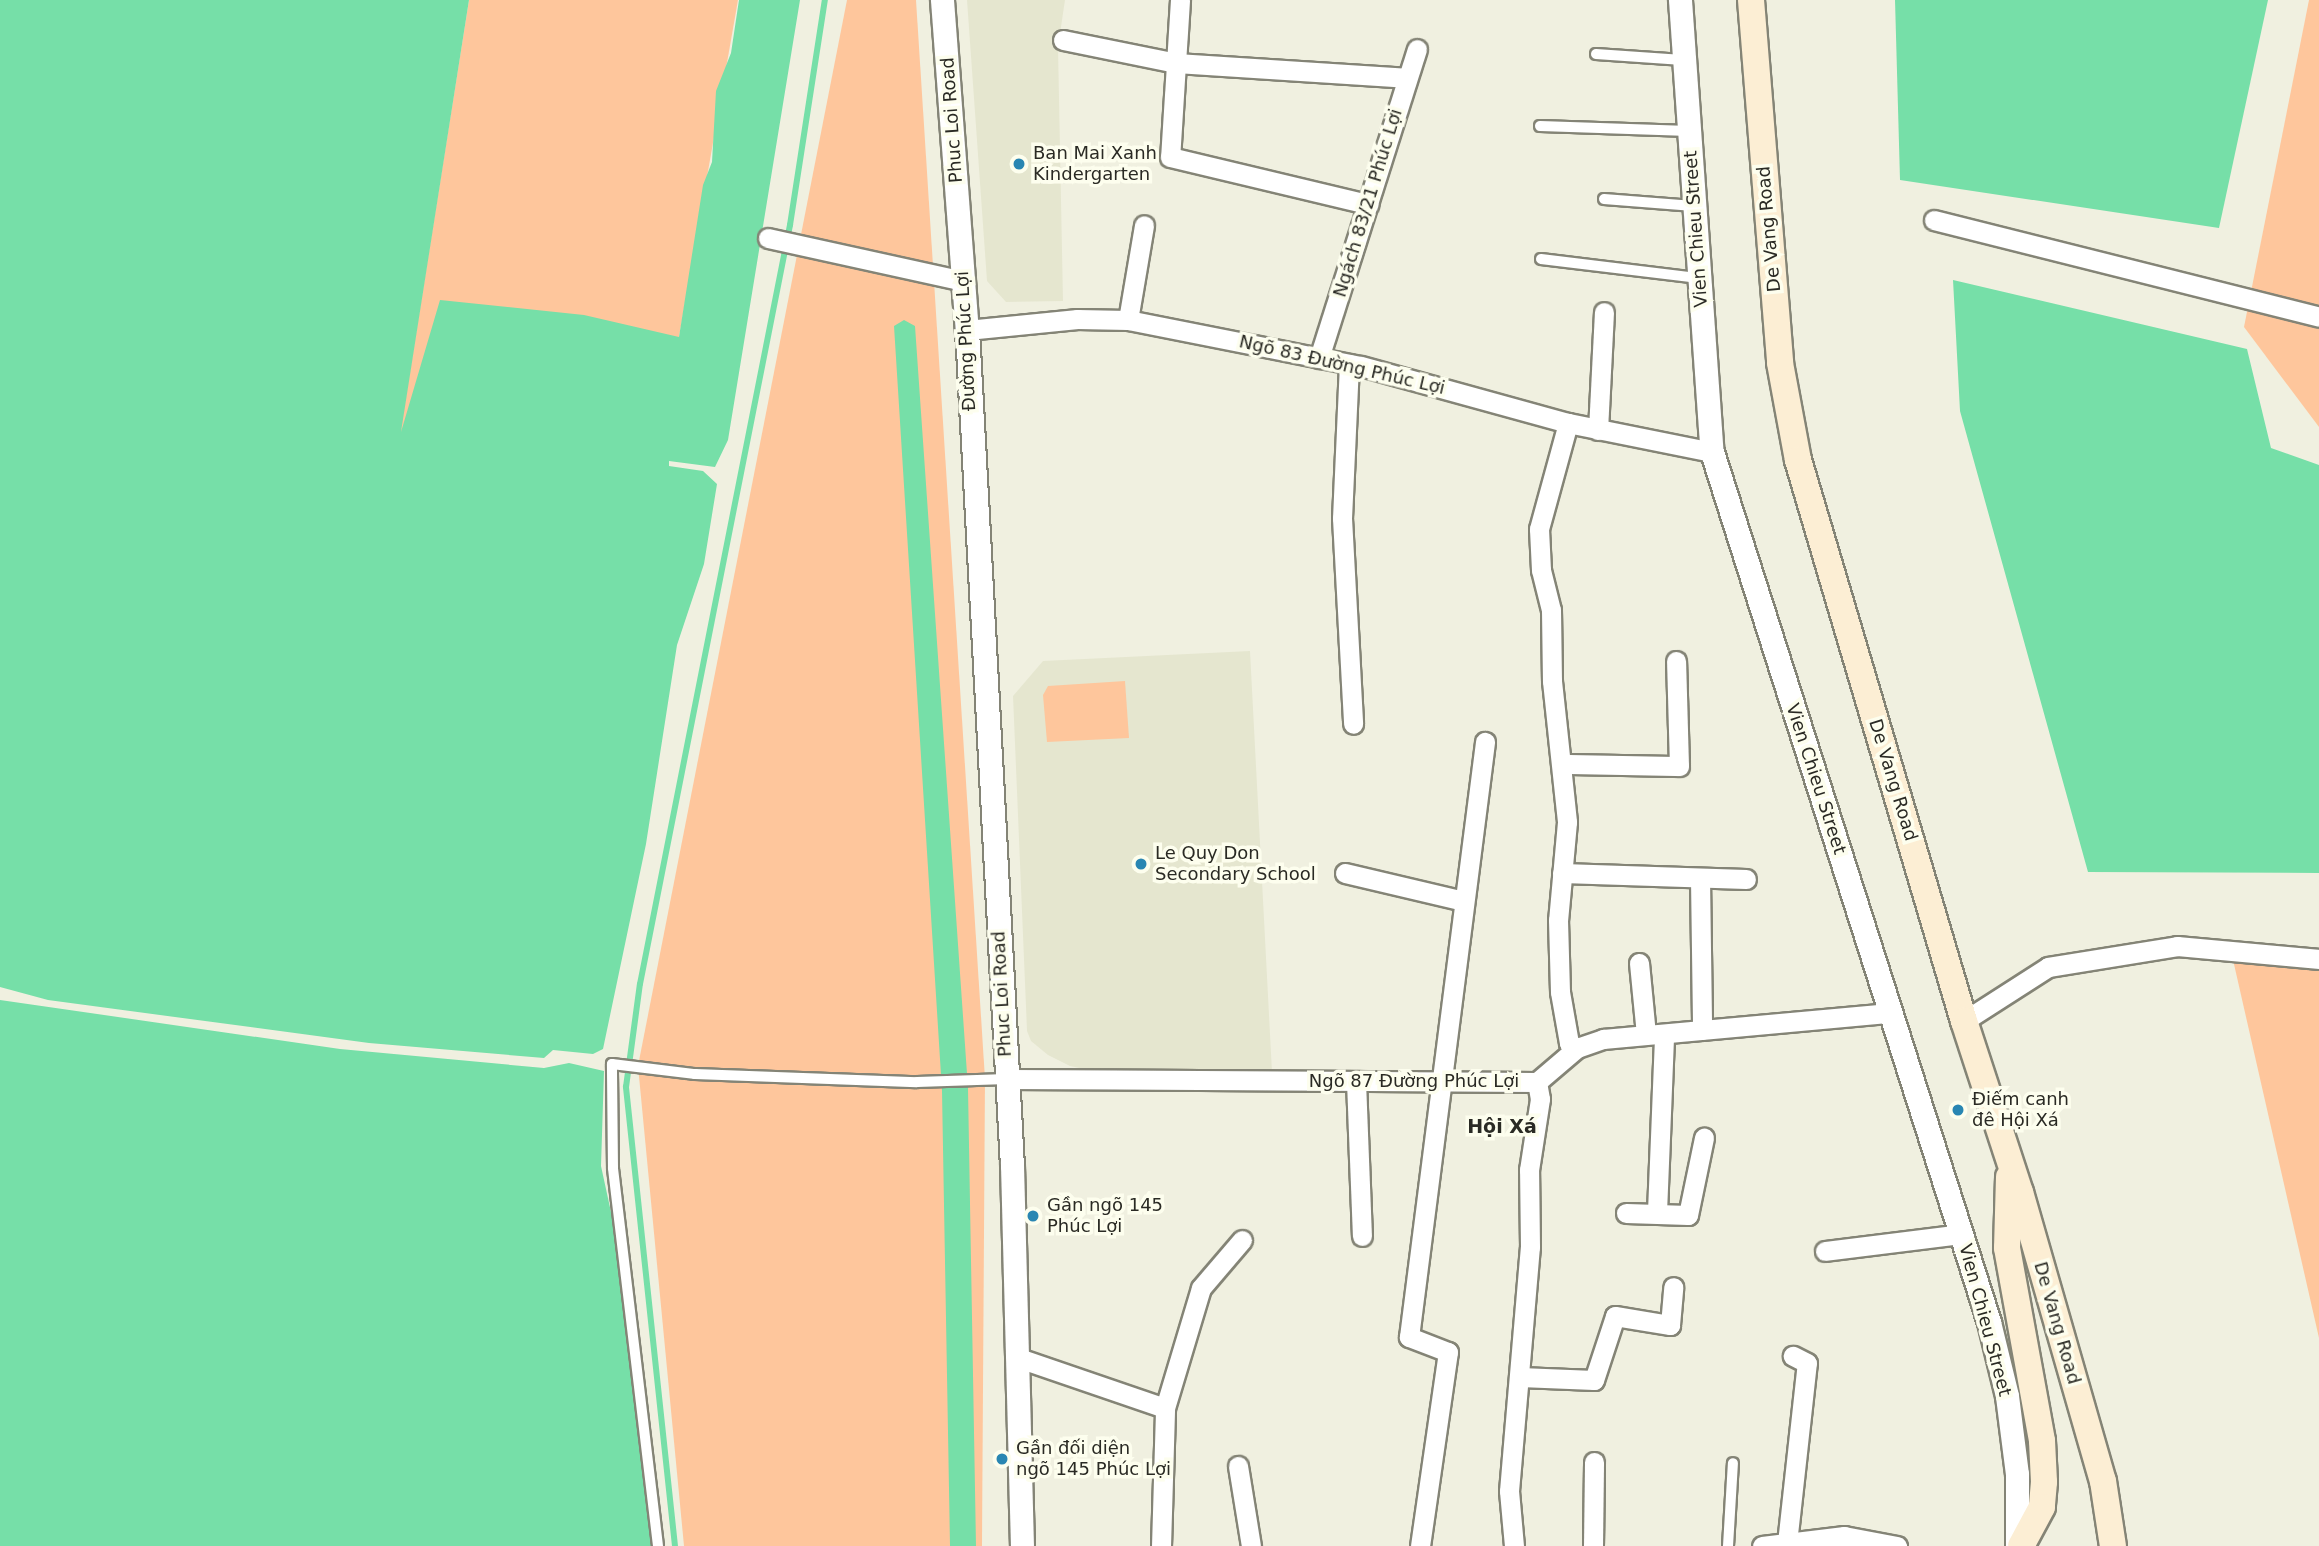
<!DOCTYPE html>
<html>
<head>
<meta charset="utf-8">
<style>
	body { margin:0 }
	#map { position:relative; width:2319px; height:1546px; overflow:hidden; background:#f0f0e0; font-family:"DejaVu Sans",sans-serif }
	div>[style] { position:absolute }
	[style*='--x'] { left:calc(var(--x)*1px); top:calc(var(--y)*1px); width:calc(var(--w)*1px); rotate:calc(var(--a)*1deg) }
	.built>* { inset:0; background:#e5e6cf }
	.green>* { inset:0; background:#fec69c }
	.water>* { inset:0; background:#76dfa8 }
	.stream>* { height:6px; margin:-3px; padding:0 3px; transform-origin:3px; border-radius:3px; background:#76dfa8 }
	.roads { filter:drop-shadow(2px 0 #848476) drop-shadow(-2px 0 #848476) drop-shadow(0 2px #848476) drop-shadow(0 -2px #848476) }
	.service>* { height:10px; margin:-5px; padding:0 5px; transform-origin:5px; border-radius:5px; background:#fff }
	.minor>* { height:19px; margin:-9.5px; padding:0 9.5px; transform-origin:9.5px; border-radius:9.5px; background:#fff }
	.tertiary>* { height:23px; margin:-11.5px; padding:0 11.5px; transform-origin:11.5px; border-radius:11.5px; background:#fff }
	.secondary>* { height:26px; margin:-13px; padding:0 13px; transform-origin:13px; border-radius:13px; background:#fceed4 }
	.dots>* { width:19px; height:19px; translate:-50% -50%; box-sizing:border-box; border:4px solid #fdfeee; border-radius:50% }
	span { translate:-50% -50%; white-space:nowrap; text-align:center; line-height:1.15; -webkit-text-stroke:7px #fdfeee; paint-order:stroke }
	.street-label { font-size:18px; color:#2a2a24 }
	.poi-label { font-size:18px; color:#2a2a24 }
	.left { translate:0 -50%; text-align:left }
	.neighbourhood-label { font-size:19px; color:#2a2a24; font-weight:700 }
</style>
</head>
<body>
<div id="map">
	<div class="built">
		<div style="clip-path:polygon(967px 0,1065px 0,1058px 47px,1063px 301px,1006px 302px,987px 281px)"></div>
		<div style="clip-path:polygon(1250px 651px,1272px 1072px,1093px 1071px,1070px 1066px,1048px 1055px,1031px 1041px,1027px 1031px,1013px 696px,1043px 661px)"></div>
	</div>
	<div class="green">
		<div style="clip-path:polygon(469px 0,738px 0,679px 337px,399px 440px)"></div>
		<div style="clip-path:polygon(847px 0,916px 0,985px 1079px,982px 1546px,684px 1546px,638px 1066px)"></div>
		<div style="clip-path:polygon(2309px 0,2319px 0,2319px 427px,2244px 327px)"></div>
		<div style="clip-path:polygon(1125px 681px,1129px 738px,1047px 742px,1043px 695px,1048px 686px)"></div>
		<div style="clip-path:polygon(2231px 951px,2319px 960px,2319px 1338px)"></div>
	</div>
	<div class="water">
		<div style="clip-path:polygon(0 0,469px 0,401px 432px,440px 300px,584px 315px,679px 337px,703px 185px,712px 162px,716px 91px,731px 53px,739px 0,800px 0,728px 440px,715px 467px,669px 461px,669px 466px,703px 471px,717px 484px,704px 564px,677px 645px,646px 844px,603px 1049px,593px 1054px,553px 1050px,544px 1058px,369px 1043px,48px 1000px,0 987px)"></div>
		<div style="clip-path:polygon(1895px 0,2268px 0,2219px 228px,1900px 180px)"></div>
		<div style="clip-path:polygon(1953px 280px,2247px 349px,2271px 448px,2319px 465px,2319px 873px,2088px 872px,1960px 411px)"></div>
		<div style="clip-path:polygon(904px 320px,915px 326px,968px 1088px,976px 1546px,950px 1546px,942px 1091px,894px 326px)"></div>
		<div style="clip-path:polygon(0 1000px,340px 1049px,544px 1068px,569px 1063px,604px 1071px,601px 1166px,619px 1249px,652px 1546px,0 1546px)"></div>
	</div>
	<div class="stream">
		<div style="--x:675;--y:1546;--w:462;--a:-96.1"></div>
		<div style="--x:626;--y:1087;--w:104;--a:-82.3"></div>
		<div style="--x:640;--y:984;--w:774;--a:-78.82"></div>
		<div style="--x:790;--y:225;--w:228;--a:-81.2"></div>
	</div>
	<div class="roads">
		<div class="service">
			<div style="--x:1596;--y:54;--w:87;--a:3.9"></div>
			<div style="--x:1540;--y:126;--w:149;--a:1.9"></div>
			<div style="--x:1604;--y:199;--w:90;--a:4.4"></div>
			<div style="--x:1541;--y:259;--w:159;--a:6.9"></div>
			<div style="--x:658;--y:1546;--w:381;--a:-96.8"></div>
			<div style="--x:613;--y:1168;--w:104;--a:-90.6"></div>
			<div style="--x:612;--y:1064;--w:84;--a:6.9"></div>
			<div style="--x:695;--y:1074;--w:222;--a:2.1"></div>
			<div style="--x:917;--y:1082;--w:90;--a:-1.9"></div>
			<div style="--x:1728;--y:1546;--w:83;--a:-86.6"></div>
		</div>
		<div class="minor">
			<div style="--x:1180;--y:0;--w:157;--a:93.6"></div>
			<div style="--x:1170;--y:157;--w:204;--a:13.4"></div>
			<div style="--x:1063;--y:40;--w:115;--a:11.5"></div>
			<div style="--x:1176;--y:63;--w:230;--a:3.7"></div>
			<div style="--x:1934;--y:220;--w:397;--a:14.1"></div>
			<div style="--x:768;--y:238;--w:200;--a:12.4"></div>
			<div style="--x:1128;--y:320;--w:96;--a:-80.4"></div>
			<div style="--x:967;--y:330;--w:111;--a:-5.7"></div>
			<div style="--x:1077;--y:319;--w:51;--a:1.1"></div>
			<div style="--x:1128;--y:320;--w:237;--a:11.2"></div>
			<div style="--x:1361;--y:366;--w:215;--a:15.4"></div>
			<div style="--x:1568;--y:423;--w:147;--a:11.4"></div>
			<div style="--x:1319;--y:358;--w:324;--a:-72.4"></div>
			<div style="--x:1349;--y:364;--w:154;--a:92.6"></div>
			<div style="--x:1342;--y:518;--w:206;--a:86.9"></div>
			<div style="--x:1568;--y:423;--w:110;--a:105.3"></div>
			<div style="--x:1539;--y:529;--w:41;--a:87.2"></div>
			<div style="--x:1541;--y:570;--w:41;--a:76"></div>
			<div style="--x:1551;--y:610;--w:71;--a:89.2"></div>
			<div style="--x:1552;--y:681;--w:142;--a:83.9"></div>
			<div style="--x:1567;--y:822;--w:98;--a:95.2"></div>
			<div style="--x:1558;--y:920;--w:72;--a:88.4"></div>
			<div style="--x:1560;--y:992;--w:52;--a:80"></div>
			<div style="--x:1569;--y:1043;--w:9;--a:32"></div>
			<div style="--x:1598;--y:430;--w:118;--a:-87.1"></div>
			<div style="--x:1565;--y:764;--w:114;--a:1"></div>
			<div style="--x:1679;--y:766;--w:105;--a:-91.6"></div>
			<div style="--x:1345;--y:873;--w:121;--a:13.3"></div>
			<div style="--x:1562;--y:873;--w:184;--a:1.9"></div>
			<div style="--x:1700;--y:878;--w:152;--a:89.2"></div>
			<div style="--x:1639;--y:963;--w:72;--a:84.4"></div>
			<div style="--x:1964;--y:1021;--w:100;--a:-32.7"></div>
			<div style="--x:2048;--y:967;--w:131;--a:-9.2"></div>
			<div style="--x:2177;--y:946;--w:143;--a:5.2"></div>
			<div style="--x:1007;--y:1079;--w:530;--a:0.32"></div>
			<div style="--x:1537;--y:1082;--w:52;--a:-40.4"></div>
			<div style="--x:1577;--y:1048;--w:28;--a:-19"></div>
			<div style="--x:1603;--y:1039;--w:288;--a:-5.2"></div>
			<div style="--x:1356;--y:1081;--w:155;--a:87.8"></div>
			<div style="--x:1657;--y:1212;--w:178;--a:-87.7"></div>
			<div style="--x:1626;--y:1213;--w:62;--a:1.8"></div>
			<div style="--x:1688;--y:1215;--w:79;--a:-78.3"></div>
			<div style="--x:1825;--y:1251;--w:137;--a:-7.1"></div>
			<div style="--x:1016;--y:1357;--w:157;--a:18.9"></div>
			<div style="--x:1520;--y:1377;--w:74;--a:2.3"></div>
			<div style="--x:1594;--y:1380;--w:67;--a:-71.8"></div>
			<div style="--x:1615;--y:1316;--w:56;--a:9.3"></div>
			<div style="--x:1670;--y:1325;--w:38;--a:-85"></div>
			<div style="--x:1238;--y:1466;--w:81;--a:80.8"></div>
			<div style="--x:1787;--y:1543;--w:181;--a:-83.7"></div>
			<div style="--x:1807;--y:1363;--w:16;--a:-153"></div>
			<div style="--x:1161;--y:1546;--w:138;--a:-88.3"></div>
			<div style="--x:1165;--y:1408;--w:125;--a:-73.3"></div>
			<div style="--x:1201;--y:1288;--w:63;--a:-49.5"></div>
			<div style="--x:1420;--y:1546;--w:196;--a:-81.8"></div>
			<div style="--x:1448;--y:1352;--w:42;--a:-159"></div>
			<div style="--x:1409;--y:1337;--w:600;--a:-82.72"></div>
			<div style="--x:1514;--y:1546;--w:55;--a:-95.2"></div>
			<div style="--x:1509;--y:1491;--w:245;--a:-85.1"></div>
			<div style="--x:1530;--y:1247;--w:77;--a:-90.7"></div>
			<div style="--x:1529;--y:1170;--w:72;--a:-81.2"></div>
			<div style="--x:1540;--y:1099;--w:17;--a:-100"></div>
			<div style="--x:1593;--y:1546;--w:84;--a:-89.3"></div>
			<div style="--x:1762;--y:1546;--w:83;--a:-7"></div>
			<div style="--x:1844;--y:1536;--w:54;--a:10.7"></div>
		</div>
		<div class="tertiary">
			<div style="--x:942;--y:0;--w:331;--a:85.7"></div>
			<div style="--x:967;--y:330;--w:836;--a:86.92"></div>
			<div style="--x:1012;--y:1165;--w:381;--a:88.5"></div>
			<div style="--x:1680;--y:0;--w:453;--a:86"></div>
			<div style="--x:1712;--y:452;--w:913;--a:72.34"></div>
			<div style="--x:1989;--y:1322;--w:76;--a:76.3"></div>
			<div style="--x:2007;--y:1396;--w:79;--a:82.7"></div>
			<div style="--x:2017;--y:1474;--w:72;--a:90"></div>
		</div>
		<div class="secondary">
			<div style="--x:1751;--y:0;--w:364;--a:85.4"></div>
			<div style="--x:1780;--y:363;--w:99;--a:79.5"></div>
			<div style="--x:1798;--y:460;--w:585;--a:73.52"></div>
			<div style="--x:1964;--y:1021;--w:180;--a:71.9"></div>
			<div style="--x:2020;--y:1192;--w:301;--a:74"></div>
			<div style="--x:2103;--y:1481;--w:66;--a:81.3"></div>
			<div style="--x:2009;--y:1177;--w:71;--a:91.6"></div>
			<div style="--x:2007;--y:1248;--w:196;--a:79.7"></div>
			<div style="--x:2042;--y:1441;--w:41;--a:87.2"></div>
			<div style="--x:2044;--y:1482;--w:25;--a:95"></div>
			<div style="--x:2042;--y:1507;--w:44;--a:118.3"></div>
		</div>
	</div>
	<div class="dots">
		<div style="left:1019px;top:164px;background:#2986b2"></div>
		<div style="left:1141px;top:864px;background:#2986b2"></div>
		<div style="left:1958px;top:1110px;background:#2986b2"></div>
		<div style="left:1033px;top:1216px;background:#2986b2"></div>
		<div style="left:1002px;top:1459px;background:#2986b2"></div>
	</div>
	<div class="street-label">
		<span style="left:952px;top:120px;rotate:-94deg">Phuc Loi Road</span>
		<span style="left:1368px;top:203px;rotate:-73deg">Ngách 83/21 Phúc Lợi</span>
		<span style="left:1696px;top:229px;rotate:-94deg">Vien Chieu Street</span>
		<span style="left:1769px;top:229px;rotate:-95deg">De Vang Road</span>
		<span style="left:966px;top:341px;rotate:-93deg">Đường Phúc Lợi</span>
		<span style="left:1342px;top:365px;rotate:13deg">Ngõ 83 Đường Phúc Lợi</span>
		<span style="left:1816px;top:779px;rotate:72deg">Vien Chieu Street</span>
		<span style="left:1893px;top:780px;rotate:73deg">De Vang Road</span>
		<span style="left:1002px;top:994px;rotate:-93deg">Phuc Loi Road</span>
		<span style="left:1414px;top:1081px">Ngõ 87 Đường Phúc Lợi</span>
		<span style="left:1985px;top:1320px;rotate:75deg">Vien Chieu Street</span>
		<span style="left:2057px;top:1323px;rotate:74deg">De Vang Road</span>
	</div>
	<div class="poi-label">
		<span class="left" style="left:1033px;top:164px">Ban Mai Xanh<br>Kindergarten</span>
		<span class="left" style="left:1155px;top:864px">Le Quy Don<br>Secondary School</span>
		<span class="left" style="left:1972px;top:1110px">Điếm canh<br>đê Hội Xá</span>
		<span class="left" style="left:1047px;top:1216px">Gần ngõ 145<br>Phúc Lợi</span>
		<span class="left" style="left:1016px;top:1459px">Gần đối diện<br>ngõ 145 Phúc Lợi</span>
	</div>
	<div class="neighbourhood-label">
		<span style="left:1502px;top:1127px">Hội Xá</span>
	</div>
</div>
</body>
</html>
